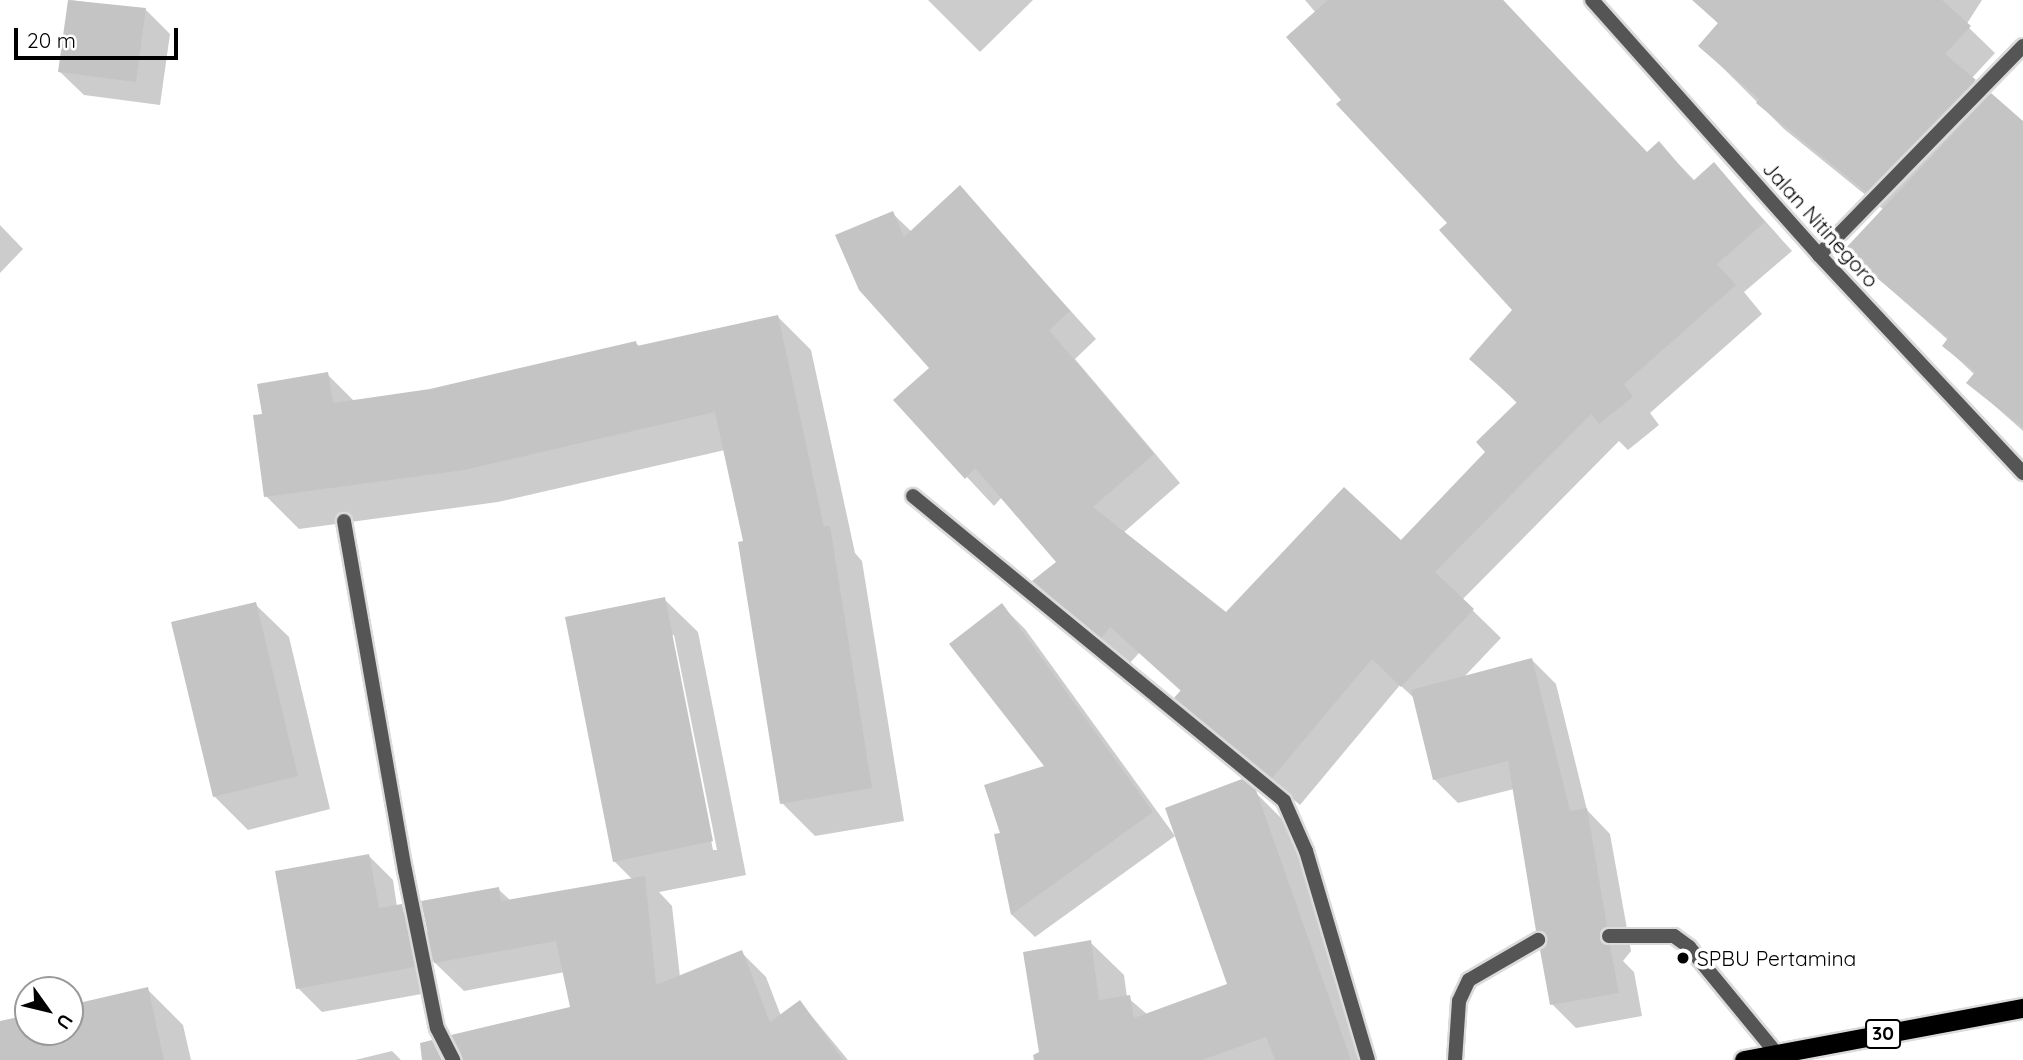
<!DOCTYPE html>
<html>
<head>
<meta charset="utf-8">
<style>
	body { margin:0 }
	#map { position:relative; width:2023px; height:1060px; overflow:hidden; background:#fff; font-family:Quicksand,sans-serif }
	div>[style] { position:absolute }
	[style*='--x'] { left:calc(var(--x)*1px); top:calc(var(--y)*1px); width:calc(var(--w)*1px); rotate:calc(var(--a)*1deg) }
	.shadow>* { inset:0; background:#0003 }
	.building>* { inset:0; background:#c4c4c4 }
	.roads { filter:drop-shadow(2px 0 #dbdbdb) drop-shadow(-2px 0 #dbdbdb) drop-shadow(0 2px #dbdbdb) drop-shadow(0 -2px #dbdbdb) }
	.service>* { height:14px; margin:-7px; padding:0 7px; transform-origin:7px; border-radius:7px; background:#555 }
	.minor>* { height:14px; margin:-7px; padding:0 7px; transform-origin:7px; border-radius:7px; background:#555 }
	.trunk>* { height:19px; margin:-9.5px; padding:0 9.5px; transform-origin:9.5px; border-radius:9.5px; background:#000 }
	.dots>* { width:19px; height:19px; translate:-50% -50%; box-sizing:border-box; border:4px solid #fff; border-radius:50% }
	span { translate:-50% -50%; white-space:nowrap; text-align:center; line-height:1.15; -webkit-text-stroke:7px #fff; paint-order:stroke }
	.shield-label span { padding:2px 5px; background:#fff; border:2px solid; border-radius:5px; -webkit-text-stroke-width:0 }
	.shield-label { font-size:19px; color:#000; font-weight:700 }
	.street-label { font-size:21px; color:#000 }
	.poi-label { font-size:21px; color:#000 }
	.left { translate:0 -50%; text-align:left }
	.north { position:absolute; left:14px; top:976px; width:70px; height:70px; box-sizing:border-box; background:#fff; border:2px solid #999; border-radius:50%; rotate:124deg; font-size:19px; font-weight:700; line-height:28px; text-align:center; color:#000 }
	.north::after { content:''; display:block; margin:auto; width:24px; height:32px; background:#000; clip-path:polygon(50% 0,100% 100%,50% 72%,0 100%) }
	.scale { position:absolute; left:14px; top:28px; width:164px; height:32px; box-sizing:border-box; border:4px solid #000; border-top:0; padding-left:9px; font-size:21px; line-height:24px; white-space:nowrap; color:#000; -webkit-text-stroke:5px #fff; paint-order:stroke }
</style>
</head>
<body>
<div id="map">
	<div class="shadow">
		<div style="clip-path:polygon(70px 0,146px 10px,170px 34px,160px 105px,84px 95px,59px 71px)"></div>
		<div style="clip-path:polygon(928px 0,1033px 0,980px 52px)"></div>
		<div style="clip-path:polygon(1305px 0,1503px 0,1647px 154px,1659px 144px,1695px 181px,1714px 164px,1792px 251px,1744px 292px,1762px 314px,1650px 413px,1659px 425px,1628px 450px,1619px 441px,1462px 600px,1501px 638px,1463px 678px,1532px 660px,1556px 684px,1587px 810px,1610px 834px,1631px 951px,1623px 961px,1634px 972px,1642px 1016px,1576px 1028px,1552px 1004px,1549px 941px,1538px 930px,1514px 789px,1458px 803px,1434px 779px,1414px 698px,1400px 685px,1300px 805px,1204px 726px,1177px 698px,1182px 692px,1139px 653px,1129px 664px,1061px 608px,1034px 581px,1059px 562px,1002px 497px,994px 506px,895px 400px,931px 368px,892px 213px,912px 232px,960px 188px,1096px 339px,1075px 359px,1180px 483px,1123px 533px,1226px 614px,1401px 543px,1487px 452px,1518px 404px,1472px 359px,1515px 309px,1449px 223px,1344px 100px,1316px 13px)"></div>
		<div style="clip-path:polygon(1693px 0,1982px 0,1966px 25px,1995px 53px,1971px 79px,2023px 123px,2023px 431px,1969px 383px,1975px 375px,1944px 346px,1948px 340px,1846px 250px,1884px 210px,1784px 129px,1701px 46px,1719px 24px)"></div>
		<div style="clip-path:polygon(0 225px,23px 249px,0 273px)"></div>
		<div style="clip-path:polygon(778px 317px,811px 350px,855px 553px,862px 561px,904px 821px,815px 836px,782px 803px,745px 542px,725px 450px,498px 502px,299px 529px,266px 496px,264px 415px,327px 374px,355px 402px,431px 391px,636px 343px,640px 347px)"></div>
		<div style="clip-path:polygon(evenodd,664px 599px,698px 632px,746px 875px,659px 892px,672px 906px,680px 977px,742px 953px,766px 977px,781px 1016px,800px 1002px,848px 1060px,503px 1060px,572px 1009px,565px 972px,464px 991px,431px 959px,438px 991px,322px 1012px,298px 988px,369px 856px,393px 880px,397px 907px,430px 934px,498px 889px,511px 901px,633px 880px,614px 861px,664px 599px,671px 635px,674px 635px,717px 850px,713px 850px,671px 635px)"></div>
		<div style="clip-path:polygon(255px 604px,289px 637px,330px 809px,248px 830px,214px 796px)"></div>
		<div style="clip-path:polygon(1002px 606px,1025px 629px,1175px 836px,1035px 937px,1012px 915px,996px 835px,1002px 834px,1047px 767px)"></div>
		<div style="clip-path:polygon(1254px 791px,1289px 826px,1372px 1060px,1042px 1060px,1090px 942px,1124px 975px,1127px 997px,1148px 1015px,1230px 985px)"></div>
		<div style="clip-path:polygon(147px 989px,183px 1025px,191px 1060px,0 1060px,0 1023px,28px 1016px,28px 1032px,70px 1032px,70px 1007px)"></div>
		<div style="clip-path:polygon(392px 1051px,401px 1060px,355px 1060px)"></div>
	</div>
	<div class="building">
		<div style="clip-path:polygon(68px 0,146px 8px,136px 82px,58px 72px)"></div>
		<div style="clip-path:polygon(1328px 0,1503px 0,1647px 152px,1659px 141px,1693px 181px,1714px 162px,1765px 222px,1717px 264px,1736px 285px,1624px 384px,1633px 397px,1599px 424px,1591px 414px,1435px 572px,1474px 609px,1401px 687px,1372px 659px,1272px 778px,1174px 698px,1181px 690px,1110px 627px,1101px 638px,1032px 581px,1056px 562px,975px 468px,965px 479px,893px 400px,929px 368px,859px 290px,835px 235px,893px 211px,904px 237px,960px 185px,1070px 311px,1049px 330px,1154px 454px,1093px 507px,1226px 612px,1344px 487px,1401px 540px,1485px 452px,1476px 442px,1517px 402px,1469px 359px,1512px 310px,1439px 230px,1447px 223px,1336px 104px,1341px 100px,1286px 37px)"></div>
		<div style="clip-path:polygon(1692px 0,1942px 0,1971px 26px,1945px 54px,1976px 80px,1867px 193px,1756px 103px,1759px 99px,1698px 46px,1718px 23px)"></div>
		<div style="clip-path:polygon(1991px 93px,2023px 121px,2023px 428px,1966px 383px,1975px 372px,1942px 346px,1948px 338px,1844px 250px)"></div>
		<div style="clip-path:polygon(778px 315px,824px 527px,830px 526px,872px 788px,780px 804px,738px 542px,743px 541px,715px 412px,464px 470px,264px 497px,253px 415px,262px 414px,257px 384px,328px 372px,333px 403px,430px 389px,636px 341px,637px 346px)"></div>
		<div style="clip-path:polygon(665px 597px,713px 841px,613px 862px,565px 617px)"></div>
		<div style="clip-path:polygon(256px 602px,298px 776px,213px 797px,171px 622px)"></div>
		<div style="clip-path:polygon(1002px 603px,1153px 812px,1011px 915px,994px 834px,1000px 833px,984px 785px,1044px 766px,949px 644px)"></div>
		<div style="clip-path:polygon(1532px 658px,1570px 811px,1587px 808px,1607px 927px,1599px 937px,1610px 946px,1619px 993px,1550px 1005px,1540px 950px,1548px 939px,1536px 931px,1508px 761px,1433px 780px,1411px 690px)"></div>
		<div style="clip-path:polygon(1242px 779px,1256px 790px,1351px 1060px,1275px 1060px,1266px 1037px,1202px 1060px,1034px 1060px,1033px 1055px,1039px 1052px,1023px 952px,1091px 940px,1099px 1000px,1130px 995px,1134px 1018px,1227px 984px,1165px 808px)"></div>
		<div style="clip-path:polygon(369px 854px,379px 908px,402px 904px,415px 967px,296px 989px,275px 871px)"></div>
		<div style="clip-path:polygon(645px 876px,656px 985px,742px 950px,770px 1022px,800px 1000px,843px 1060px,463px 1060px,451px 1035px,570px 1007px,556px 941px,434px 963px,421px 901px,499px 887px,501px 901px)"></div>
		<div style="clip-path:polygon(148px 987px,164px 1060px,0 1060px,0 1021px,28px 1015px,28px 1032px,70px 1032px,70px 1005px)"></div>
		<div style="clip-path:polygon(432px 1040px,442px 1060px,422px 1060px,420px 1043px)"></div>
	</div>
	<div class="roads">
		<div class="service">
			<div style="--x:344;--y:521;--w:354;--a:80.1"></div>
			<div style="--x:405;--y:870;--w:161;--a:78.6"></div>
			<div style="--x:437;--y:1028;--w:36;--a:63"></div>
			<div style="--x:1609;--y:936;--w:65;--a:0"></div>
			<div style="--x:1674;--y:936;--w:19;--a:36"></div>
			<div style="--x:1689;--y:947;--w:145;--a:50.6"></div>
			<div style="--x:1455;--y:1060;--w:59;--a:-86.1"></div>
			<div style="--x:1459;--y:1001;--w:23;--a:-65"></div>
			<div style="--x:1469;--y:980;--w:80;--a:-30.1"></div>
		</div>
		<div class="minor">
			<div style="--x:1592;--y:0;--w:341;--a:48.3"></div>
			<div style="--x:1819;--y:255;--w:299;--a:46.9"></div>
			<div style="--x:1819;--y:255;--w:292;--a:-45.7"></div>
			<div style="--x:913;--y:496;--w:480;--a:39.4"></div>
			<div style="--x:1284;--y:801;--w:55;--a:66.3"></div>
			<div style="--x:1306;--y:851;--w:218;--a:73.5"></div>
		</div>
		<div class="trunk">
			<div style="--x:1744;--y:1060;--w:284;--a:-10.6"></div>
		</div>
	</div>
	<div class="dots">
		<div style="left:1683px;top:958px;background:#000"></div>
	</div>
	<div class="shield-label">
		<span style="left:1883px;top:1034px">30</span>
	</div>
	<div class="street-label">
		<span style="left:1821px;top:224px;rotate:48deg">Jalan Nitinegoro</span>
	</div>
	<div class="poi-label">
		<span class="left" style="left:1697px;top:958px">SPBU Pertamina</span>
	</div>
	<div class="north">U</div>
	<div class="scale">20 m</div>
</div>
</body>
</html>
